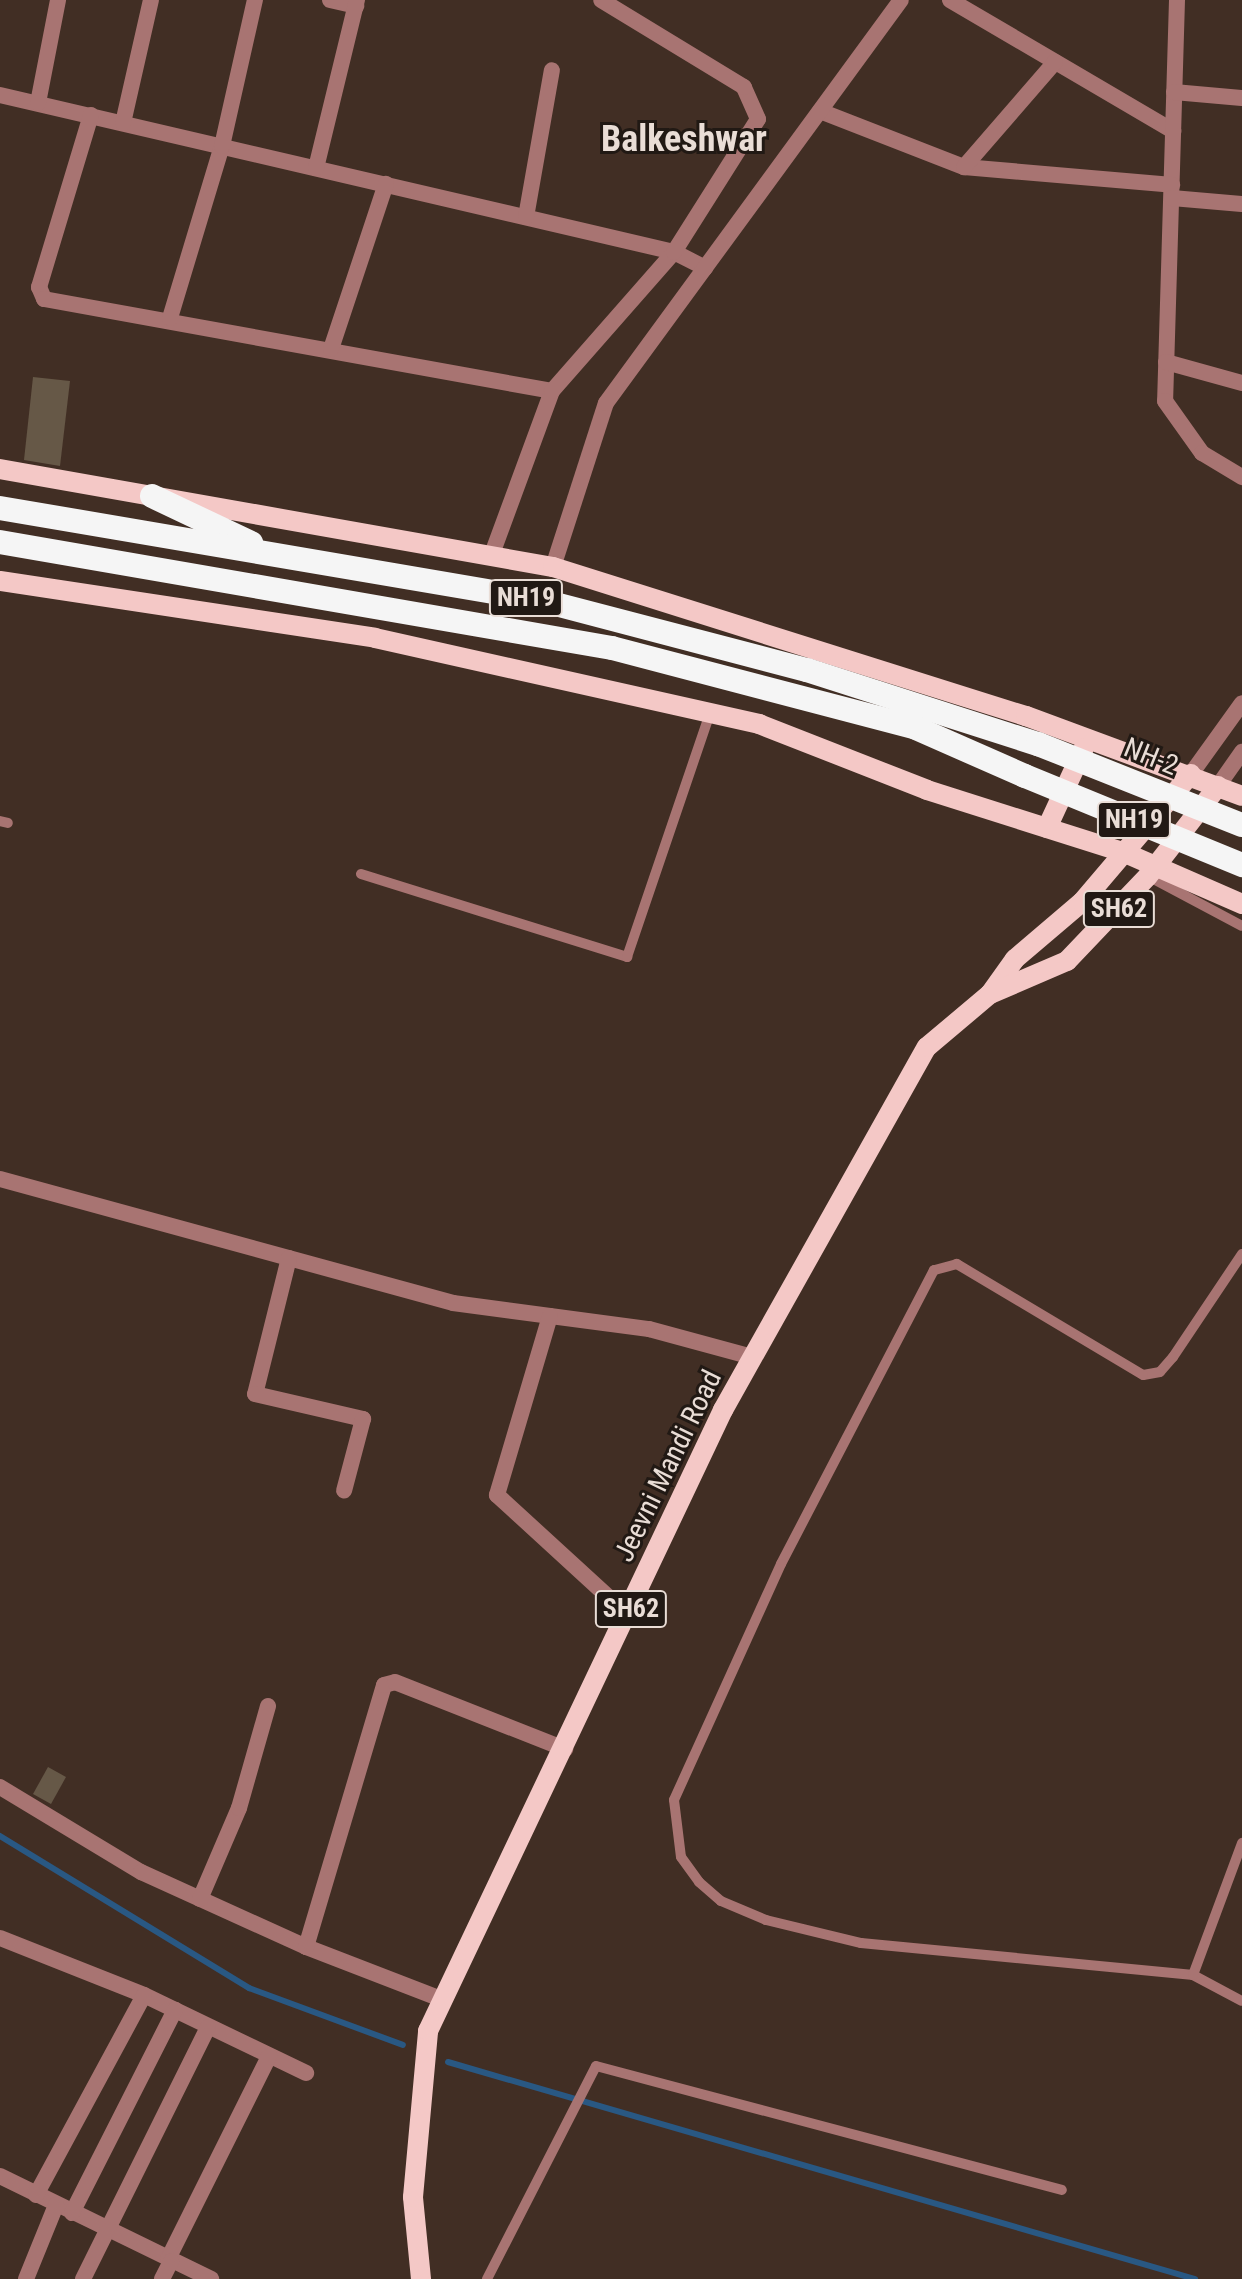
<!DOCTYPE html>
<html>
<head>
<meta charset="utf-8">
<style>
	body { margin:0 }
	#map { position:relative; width:1242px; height:2279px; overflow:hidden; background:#412e24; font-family:"Roboto Condensed",sans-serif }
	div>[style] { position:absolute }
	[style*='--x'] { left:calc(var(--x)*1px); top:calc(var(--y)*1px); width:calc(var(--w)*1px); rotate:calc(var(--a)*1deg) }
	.stream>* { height:6px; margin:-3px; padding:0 3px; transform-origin:3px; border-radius:3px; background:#295883 }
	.building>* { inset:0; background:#665847 }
	.lane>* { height:10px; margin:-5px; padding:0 5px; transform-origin:5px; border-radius:5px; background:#a87472 }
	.street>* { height:16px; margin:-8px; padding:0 8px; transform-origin:8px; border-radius:8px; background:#a87472 }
	.primary>* { height:20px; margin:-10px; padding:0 10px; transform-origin:10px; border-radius:10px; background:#f4c8c6 }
	.highway>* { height:24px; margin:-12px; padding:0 12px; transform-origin:12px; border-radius:12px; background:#f5f5f5 }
	.highway-bridge>* { height:24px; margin:-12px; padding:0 12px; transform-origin:12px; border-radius:12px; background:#f5f5f5 }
	span { translate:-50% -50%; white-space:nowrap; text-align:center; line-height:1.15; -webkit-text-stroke:6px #211914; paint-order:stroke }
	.shield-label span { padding:2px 6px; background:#211914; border:2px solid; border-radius:6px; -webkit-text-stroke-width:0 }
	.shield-label { font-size:26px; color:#e9ddd6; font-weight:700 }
	.street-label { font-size:28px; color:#e9ddd6 }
	.district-label { font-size:36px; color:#e9ddd6; font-weight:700 }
</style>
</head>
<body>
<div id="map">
	<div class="stream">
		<div style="--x:0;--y:1836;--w:292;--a:31.4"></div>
		<div style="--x:249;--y:1988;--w:164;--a:20.3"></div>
		<div style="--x:448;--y:2062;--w:778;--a:16.2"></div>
	</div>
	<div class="building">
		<div style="clip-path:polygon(33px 377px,70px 381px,60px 466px,24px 460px)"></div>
		<div style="clip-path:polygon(48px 1767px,66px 1777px,51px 1804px,33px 1794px)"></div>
	</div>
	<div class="lane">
		<div style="--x:0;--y:821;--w:8;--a:14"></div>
		<div style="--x:361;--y:874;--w:279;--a:17.3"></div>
		<div style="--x:627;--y:957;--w:255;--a:-71.2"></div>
		<div style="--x:1148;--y:876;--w:106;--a:28"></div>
		<div style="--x:1242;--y:1254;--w:124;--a:123.8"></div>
		<div style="--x:1173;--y:1357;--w:20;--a:131"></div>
		<div style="--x:1160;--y:1372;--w:17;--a:170"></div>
		<div style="--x:1143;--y:1375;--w:217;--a:-149.2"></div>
		<div style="--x:957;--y:1264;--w:24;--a:165"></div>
		<div style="--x:934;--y:1270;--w:331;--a:117.5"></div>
		<div style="--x:781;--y:1564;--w:259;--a:114.4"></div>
		<div style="--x:674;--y:1800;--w:57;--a:83"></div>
		<div style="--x:681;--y:1857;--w:31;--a:54"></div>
		<div style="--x:699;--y:1882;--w:29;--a:41"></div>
		<div style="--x:721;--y:1901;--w:49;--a:22.9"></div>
		<div style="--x:766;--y:1920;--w:98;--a:13.6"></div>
		<div style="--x:861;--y:1943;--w:334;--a:5.5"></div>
		<div style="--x:1193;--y:1975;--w:55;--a:28"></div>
		<div style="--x:1193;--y:1975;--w:141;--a:-69.6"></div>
		<div style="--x:487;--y:2279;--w:239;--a:-62.9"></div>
		<div style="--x:596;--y:2066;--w:482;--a:14.9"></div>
	</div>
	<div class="street">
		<div style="--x:330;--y:0;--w:27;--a:13"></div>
		<div style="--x:950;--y:0;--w:259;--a:30.4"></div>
		<div style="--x:1177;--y:0;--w:401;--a:91.7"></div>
		<div style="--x:1165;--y:401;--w:64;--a:54.6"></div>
		<div style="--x:1202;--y:453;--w:47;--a:31"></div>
		<div style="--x:1174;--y:92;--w:68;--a:5"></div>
		<div style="--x:0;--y:95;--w:692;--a:13.11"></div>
		<div style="--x:674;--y:252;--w:35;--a:27"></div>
		<div style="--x:38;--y:103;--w:105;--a:-79"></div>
		<div style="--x:820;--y:111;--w:155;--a:21.3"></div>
		<div style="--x:964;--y:167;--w:209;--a:4.9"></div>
		<div style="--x:91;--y:115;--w:180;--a:106.8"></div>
		<div style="--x:39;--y:287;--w:13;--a:67"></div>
		<div style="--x:44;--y:299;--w:516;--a:10.27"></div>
		<div style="--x:123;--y:123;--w:126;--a:-77.2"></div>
		<div style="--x:964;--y:167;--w:139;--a:-49.1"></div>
		<div style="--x:316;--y:168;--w:173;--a:-76.3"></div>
		<div style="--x:1172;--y:198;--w:70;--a:4.9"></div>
		<div style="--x:526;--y:217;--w:149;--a:-80"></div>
		<div style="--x:170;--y:318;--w:180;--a:-73.2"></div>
		<div style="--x:222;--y:146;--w:150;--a:-77.3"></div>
		<div style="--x:331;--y:349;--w:174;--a:-71.6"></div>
		<div style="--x:1166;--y:362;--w:79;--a:15.4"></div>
		<div style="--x:492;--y:554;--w:174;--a:-69.8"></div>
		<div style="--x:552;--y:391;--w:185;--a:-48.7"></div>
		<div style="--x:674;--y:252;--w:157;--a:-57.7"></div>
		<div style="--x:758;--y:119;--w:35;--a:-114"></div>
		<div style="--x:744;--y:87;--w:167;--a:-148.7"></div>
		<div style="--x:553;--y:567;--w:172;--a:-72.1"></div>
		<div style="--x:606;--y:403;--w:499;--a:-53.8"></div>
		<div style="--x:1191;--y:774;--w:87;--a:-54.3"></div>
		<div style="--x:1218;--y:786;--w:42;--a:-54.8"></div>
		<div style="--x:0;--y:1179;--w:470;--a:15.3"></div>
		<div style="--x:453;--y:1303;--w:198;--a:7.6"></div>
		<div style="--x:649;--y:1329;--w:107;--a:15.2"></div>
		<div style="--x:289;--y:1258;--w:140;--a:104"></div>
		<div style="--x:255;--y:1394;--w:111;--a:13"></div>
		<div style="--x:363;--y:1419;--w:74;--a:104.8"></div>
		<div style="--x:550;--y:1316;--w:187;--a:106.5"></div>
		<div style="--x:497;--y:1495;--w:178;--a:42.5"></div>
		<div style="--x:0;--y:1787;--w:165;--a:31.1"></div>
		<div style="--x:141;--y:1872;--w:181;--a:24.4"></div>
		<div style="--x:200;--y:1899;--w:99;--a:-66.8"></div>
		<div style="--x:239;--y:1808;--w:106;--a:-74.1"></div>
		<div style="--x:0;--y:1938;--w:155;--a:21.6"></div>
		<div style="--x:144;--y:1995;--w:180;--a:25.7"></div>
		<div style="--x:441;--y:1999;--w:145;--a:-158.9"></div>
		<div style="--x:306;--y:1947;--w:273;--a:-73.4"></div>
		<div style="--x:384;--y:1685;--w:11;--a:-15"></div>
		<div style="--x:395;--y:1682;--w:183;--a:21.5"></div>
		<div style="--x:0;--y:2176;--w:235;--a:26"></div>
		<div style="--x:36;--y:2195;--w:227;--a:-61.6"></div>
		<div style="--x:72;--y:2213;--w:228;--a:-63.1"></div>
		<div style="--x:168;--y:2259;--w:227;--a:-63.5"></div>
		<div style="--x:26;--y:2279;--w:80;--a:-67.9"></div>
		<div style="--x:83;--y:2279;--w:281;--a:-63.6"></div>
		<div style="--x:162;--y:2279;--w:20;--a:-63"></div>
	</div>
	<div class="primary">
		<div style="--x:0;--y:469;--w:562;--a:10.05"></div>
		<div style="--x:553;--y:567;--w:496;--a:17.5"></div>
		<div style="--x:1026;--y:716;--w:230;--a:20.3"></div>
		<div style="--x:0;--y:581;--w:379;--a:8.6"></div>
		<div style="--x:375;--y:638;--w:394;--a:12.6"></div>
		<div style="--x:759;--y:724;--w:180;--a:21.4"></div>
		<div style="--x:927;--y:790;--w:206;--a:17.6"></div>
		<div style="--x:1123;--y:852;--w:130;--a:23.6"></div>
		<div style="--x:1047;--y:828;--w:88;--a:-65.2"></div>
		<div style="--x:990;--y:994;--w:43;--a:-54.5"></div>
		<div style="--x:1015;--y:959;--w:88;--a:-40.4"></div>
		<div style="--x:1082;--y:902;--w:168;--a:-49.6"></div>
		<div style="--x:421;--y:2279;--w:82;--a:-95.6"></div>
		<div style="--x:413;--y:2197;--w:167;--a:-84.8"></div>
		<div style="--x:428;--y:2031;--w:688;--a:-64.59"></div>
		<div style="--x:723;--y:1410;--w:416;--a:-60.7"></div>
		<div style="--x:927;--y:1047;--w:82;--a:-40.1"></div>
		<div style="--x:990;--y:994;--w:84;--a:-23.2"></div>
		<div style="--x:1067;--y:961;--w:117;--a:-46.4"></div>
		<div style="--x:1148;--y:876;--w:114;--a:-52.1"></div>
	</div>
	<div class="highway">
		<div style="--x:152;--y:496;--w:110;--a:25.4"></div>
		<div style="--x:0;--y:508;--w:548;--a:9.67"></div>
		<div style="--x:540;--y:600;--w:276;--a:14.7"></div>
		<div style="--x:807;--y:670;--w:243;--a:17.8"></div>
		<div style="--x:0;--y:542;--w:621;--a:9.83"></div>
		<div style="--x:612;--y:648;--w:314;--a:14.7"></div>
		<div style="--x:916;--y:728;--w:119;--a:23.8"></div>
	</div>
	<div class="highway-bridge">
		<div style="--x:1038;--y:744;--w:219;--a:21.7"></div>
		<div style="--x:1025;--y:776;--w:235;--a:22.3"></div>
	</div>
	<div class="shield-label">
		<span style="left:526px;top:598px">NH19</span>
		<span style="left:1134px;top:820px">NH19</span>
		<span style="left:1119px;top:909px">SH62</span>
		<span style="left:631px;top:1609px">SH62</span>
	</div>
	<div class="street-label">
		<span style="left:1151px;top:757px;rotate:22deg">NH-2</span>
		<span style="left:668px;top:1466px;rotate:-64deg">Jeevni Mandi Road</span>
	</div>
	<div class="district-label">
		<span style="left:684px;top:140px">Balkeshwar</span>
	</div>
</div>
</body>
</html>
